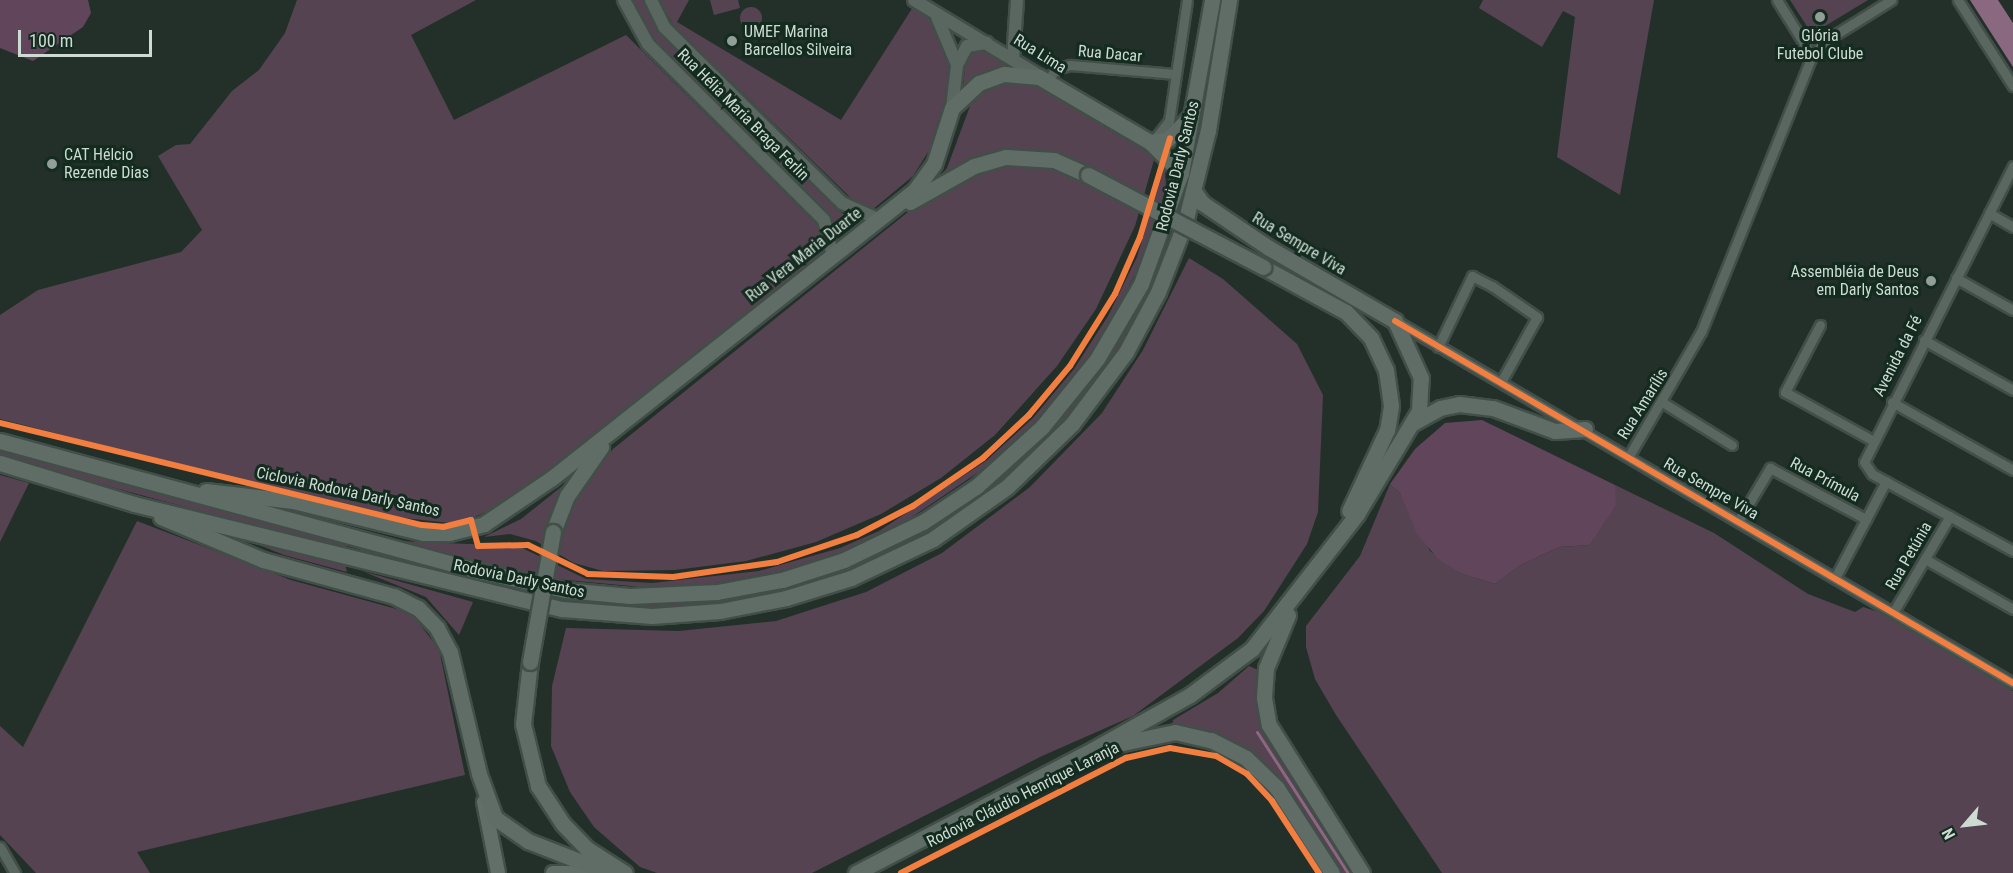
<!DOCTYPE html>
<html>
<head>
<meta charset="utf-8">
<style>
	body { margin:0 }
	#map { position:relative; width:2013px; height:873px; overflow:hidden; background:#23302a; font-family:"Roboto Condensed",sans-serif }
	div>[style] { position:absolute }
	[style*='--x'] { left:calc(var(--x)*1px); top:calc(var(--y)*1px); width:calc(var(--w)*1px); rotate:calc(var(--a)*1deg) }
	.green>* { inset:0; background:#554351 }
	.round { border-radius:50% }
	.forest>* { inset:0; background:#61455a }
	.water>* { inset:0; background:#896880 }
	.stream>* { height:3px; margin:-1.5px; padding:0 1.5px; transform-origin:1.5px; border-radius:1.5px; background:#896880 }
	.roads { filter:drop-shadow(2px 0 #424e48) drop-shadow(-2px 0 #424e48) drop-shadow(0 2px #424e48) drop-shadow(0 -2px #424e48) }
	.minor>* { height:9px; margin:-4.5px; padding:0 4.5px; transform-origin:4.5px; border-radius:4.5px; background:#5a6660 }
	.tertiary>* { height:12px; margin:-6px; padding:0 6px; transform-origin:6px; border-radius:6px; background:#5a6660 }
	.secondary>* { height:14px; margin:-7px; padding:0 7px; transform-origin:7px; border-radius:7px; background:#626e68 }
	.primary>* { height:15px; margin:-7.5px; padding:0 7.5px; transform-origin:7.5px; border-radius:7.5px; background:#5f6d66 }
	.bridges { filter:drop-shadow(2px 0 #424e48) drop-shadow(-2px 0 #424e48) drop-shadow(0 2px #424e48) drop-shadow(0 -2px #424e48) }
	.primary-bridge>* { height:15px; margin:-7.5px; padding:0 7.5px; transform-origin:7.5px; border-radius:7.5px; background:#5f6d66 }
	.cycleway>* { height:6px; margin:-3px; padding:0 3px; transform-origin:3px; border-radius:3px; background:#f27e40 }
	.dots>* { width:16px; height:16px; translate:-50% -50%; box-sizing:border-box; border:3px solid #142b20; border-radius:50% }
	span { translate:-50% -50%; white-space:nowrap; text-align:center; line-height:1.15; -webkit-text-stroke:6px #142b20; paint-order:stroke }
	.poi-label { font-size:16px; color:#cddbd3 }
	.left { translate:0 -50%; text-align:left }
	.right { translate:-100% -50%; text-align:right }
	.street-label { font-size:16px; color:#cddbd3 }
	.north { position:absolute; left:1935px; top:795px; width:60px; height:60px; -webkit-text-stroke:4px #142b20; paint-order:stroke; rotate:242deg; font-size:16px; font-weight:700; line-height:24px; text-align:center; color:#cddbd3 }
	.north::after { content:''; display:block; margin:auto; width:21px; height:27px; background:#cddbd3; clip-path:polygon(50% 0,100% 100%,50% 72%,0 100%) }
	.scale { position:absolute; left:18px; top:30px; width:134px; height:27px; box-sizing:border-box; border:3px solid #cddbd3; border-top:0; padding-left:8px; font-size:18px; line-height:21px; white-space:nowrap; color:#cddbd3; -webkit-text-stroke:4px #142b20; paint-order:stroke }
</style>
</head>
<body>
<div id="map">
	<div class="green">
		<div style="clip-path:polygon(297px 0,476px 0,411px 35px,454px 120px,626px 35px,820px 228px,825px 241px,822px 254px,510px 501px,459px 524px,377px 515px,0 419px,0 315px,38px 290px,181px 252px,202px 230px,158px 156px,176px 145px,190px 144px,232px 91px,259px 70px,285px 33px)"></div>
		<div style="clip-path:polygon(631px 0,644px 0,656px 27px,835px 208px,856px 223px,839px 237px,828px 215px,651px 38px)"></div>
		<div style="clip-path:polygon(659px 0,689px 0,677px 22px,841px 120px,913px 7px,920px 10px,935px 23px,954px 72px,935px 153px,928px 152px,913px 176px,872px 210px,855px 202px,674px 26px)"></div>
		<div style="clip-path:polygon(710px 0,738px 0,740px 8px,714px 15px)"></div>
		<div style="clip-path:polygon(1215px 0,1222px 0,1192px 177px,1185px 170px)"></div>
		<div style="clip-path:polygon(1483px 0,1654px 0,1620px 195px,1557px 157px,1575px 17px,1563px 11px,1542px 47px,1479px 8px)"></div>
		<div style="clip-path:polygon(1790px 0,1868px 0,1812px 34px)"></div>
		<div class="round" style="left:740px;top:7px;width:22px;height:22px"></div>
		<div style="clip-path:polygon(978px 46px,1013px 68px,963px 88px,966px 55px)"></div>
		<div style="clip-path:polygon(1000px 80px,1035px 84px,1154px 153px,1154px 160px,1135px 226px,1096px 309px,1057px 366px,995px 435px,941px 478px,881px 514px,816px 542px,746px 561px,675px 570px,603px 571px,574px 563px,536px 541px,510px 534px,484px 537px,521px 519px,575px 476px,596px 471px,613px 449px,913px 208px,947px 168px,973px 98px)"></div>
		<div style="clip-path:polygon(1165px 166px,1166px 189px,1142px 260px,1113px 318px,1078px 372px,1036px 421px,989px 465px,900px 525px,841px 552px,780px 571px,716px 583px,652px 588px,545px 578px,398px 541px,518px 546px,586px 579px,652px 583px,759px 571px,840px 548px,879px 531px,986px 461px,1033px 418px,1074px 369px,1108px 316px,1137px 257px)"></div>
		<div style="clip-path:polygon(1172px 240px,1133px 329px,1082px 403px,1020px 468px,949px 522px,870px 564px,763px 598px,675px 610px,585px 607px,358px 554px,361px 545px,652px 602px,696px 600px,867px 557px,907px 538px,998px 477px,1047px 432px,1114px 344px)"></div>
		<div style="clip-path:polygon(1189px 258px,1223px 279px,1297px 344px,1323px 395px,1318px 512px,1307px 544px,1264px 611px,1238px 638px,1133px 716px,1042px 756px,812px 873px,657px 873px,640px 867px,594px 827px,570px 792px,551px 746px,552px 686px,566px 628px,679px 631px,776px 621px,866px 592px,942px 553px,1030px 487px,1102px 413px,1143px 350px)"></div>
		<div style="clip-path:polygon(0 449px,348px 542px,345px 550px,0 457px)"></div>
		<div style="clip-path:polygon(0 475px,29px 483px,0 542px)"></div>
		<div style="clip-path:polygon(1390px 484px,1400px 493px,1430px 551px,1462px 574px,1495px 584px,1521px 565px,1559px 547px,1590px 545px,1615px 505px,1615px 485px,1714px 533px,1808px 594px,1855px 612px,1863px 607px,1885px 614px,2013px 691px,2013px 873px,1442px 873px,1336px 715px,1315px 679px,1306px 647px,1306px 626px,1360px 556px)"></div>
		<div style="clip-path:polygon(137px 521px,291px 580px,411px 613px,439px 649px,465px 775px,137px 852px,150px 873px,36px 873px,0 835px,0 726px,23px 747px)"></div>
		<div style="clip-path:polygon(224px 531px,345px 564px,347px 572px,284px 555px)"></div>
		<div style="clip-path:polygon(362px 571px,473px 602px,459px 635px,426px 597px)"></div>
		<div style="clip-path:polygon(1249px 666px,1258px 670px,1268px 737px,1355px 873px,1338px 873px,1271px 773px,1172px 726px,1173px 720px,1218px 693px)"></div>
	</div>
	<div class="forest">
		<div style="clip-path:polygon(0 0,88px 0,91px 13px,83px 27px,33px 61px,0 48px)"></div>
		<div style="clip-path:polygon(1482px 420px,1615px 485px,1616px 505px,1590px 545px,1559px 547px,1521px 565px,1495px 584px,1462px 574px,1438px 559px,1417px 534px,1400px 493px,1390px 484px,1415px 449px,1445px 423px)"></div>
	</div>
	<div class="water">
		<div style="clip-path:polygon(1970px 0,1998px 0,2013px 23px,2013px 67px)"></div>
	</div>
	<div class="stream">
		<div style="--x:1257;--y:732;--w:168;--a:57.2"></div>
	</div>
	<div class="roads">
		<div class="minor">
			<div style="--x:1777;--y:0;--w:66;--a:58"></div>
			<div style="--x:1958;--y:0;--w:102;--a:57.4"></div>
			<div style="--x:1047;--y:81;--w:15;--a:-53"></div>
			<div style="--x:1056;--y:69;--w:15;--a:-16"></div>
			<div style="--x:1070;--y:65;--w:106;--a:4.9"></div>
			<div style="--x:1154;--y:140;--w:24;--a:-52"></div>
			<div style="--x:1169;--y:121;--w:122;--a:-81.5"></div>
			<div style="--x:2013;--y:166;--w:331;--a:116.7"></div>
			<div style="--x:1864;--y:462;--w:14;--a:56"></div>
			<div style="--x:1872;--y:474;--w:161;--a:28.6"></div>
			<div style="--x:1989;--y:213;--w:28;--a:30"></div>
			<div style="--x:1956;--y:278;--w:65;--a:29.3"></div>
			<div style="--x:1396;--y:321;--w:715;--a:30.4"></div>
			<div style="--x:1820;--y:325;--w:76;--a:117.6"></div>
			<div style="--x:1785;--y:392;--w:99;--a:28.9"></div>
			<div style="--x:1924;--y:340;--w:102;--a:29.3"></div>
			<div style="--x:1438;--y:347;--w:79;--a:-64.4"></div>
			<div style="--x:1472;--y:276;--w:22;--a:27"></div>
			<div style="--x:1492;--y:286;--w:55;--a:34.6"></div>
			<div style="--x:1537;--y:317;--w:74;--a:119"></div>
			<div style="--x:1662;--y:402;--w:82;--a:31.6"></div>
			<div style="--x:1892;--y:402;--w:139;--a:29.3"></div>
			<div style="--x:1629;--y:456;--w:143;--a:-59.9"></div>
			<div style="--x:1701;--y:332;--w:297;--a:-68.1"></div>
			<div style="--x:1812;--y:56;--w:20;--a:-49"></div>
			<div style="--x:1825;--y:41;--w:78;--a:-31.8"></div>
			<div style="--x:1739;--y:520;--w:61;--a:-59.2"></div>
			<div style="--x:1770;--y:468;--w:109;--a:28"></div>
			<div style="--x:1925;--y:559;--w:101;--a:29.6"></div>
			<div style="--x:1836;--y:576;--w:107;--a:-62.2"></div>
			<div style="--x:1894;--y:611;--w:110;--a:-59.5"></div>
			<div style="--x:0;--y:847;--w:30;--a:60"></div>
		</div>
		<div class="tertiary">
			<div style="--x:624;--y:0;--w:50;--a:61.4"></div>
			<div style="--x:648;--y:44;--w:249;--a:45"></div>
			<div style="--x:824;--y:220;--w:36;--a:76"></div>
			<div style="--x:651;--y:0;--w:30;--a:64"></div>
			<div style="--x:664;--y:27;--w:250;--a:44.7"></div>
			<div style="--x:842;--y:203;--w:39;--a:24"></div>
			<div style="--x:914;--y:0;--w:149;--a:31.2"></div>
			<div style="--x:937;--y:17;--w:52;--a:67.4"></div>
			<div style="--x:957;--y:65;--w:43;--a:96.6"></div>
			<div style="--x:1013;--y:59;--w:59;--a:-86.1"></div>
			<div style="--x:957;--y:65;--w:21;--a:-62"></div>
			<div style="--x:967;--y:46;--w:20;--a:-9"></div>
		</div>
		<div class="secondary">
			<div style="--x:484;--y:802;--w:72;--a:78.8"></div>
			<div style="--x:553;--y:873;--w:30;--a:0"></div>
		</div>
		<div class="primary">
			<div style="--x:1150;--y:142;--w:44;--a:45"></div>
			<div style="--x:910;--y:202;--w:73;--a:-29.4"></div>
			<div style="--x:974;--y:166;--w:33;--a:-16"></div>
			<div style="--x:1006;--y:157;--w:48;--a:3.6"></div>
			<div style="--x:1054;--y:160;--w:37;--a:24"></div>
			<div style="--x:1263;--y:267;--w:94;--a:28.5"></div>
			<div style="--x:1346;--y:312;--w:36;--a:46"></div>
			<div style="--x:1371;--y:338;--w:35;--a:65"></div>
			<div style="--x:1386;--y:370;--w:36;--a:82"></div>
			<div style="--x:1391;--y:406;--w:24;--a:99"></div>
			<div style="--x:1387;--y:430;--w:89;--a:115.1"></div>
			<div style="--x:1413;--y:423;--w:31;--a:-29"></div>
			<div style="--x:1440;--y:408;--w:19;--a:-12"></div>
			<div style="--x:1459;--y:404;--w:34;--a:7"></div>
			<div style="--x:1493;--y:408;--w:66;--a:20.4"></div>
			<div style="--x:1555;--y:431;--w:30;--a:-4"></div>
			<div style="--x:0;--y:441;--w:497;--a:15.2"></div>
			<div style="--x:480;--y:571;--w:87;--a:12.6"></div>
			<div style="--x:565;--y:590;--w:65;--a:5.3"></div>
			<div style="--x:630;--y:596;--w:87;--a:-2.6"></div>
			<div style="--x:717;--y:592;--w:66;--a:-10.5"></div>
			<div style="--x:782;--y:580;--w:65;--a:-17.9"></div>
			<div style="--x:844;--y:560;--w:88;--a:-25.7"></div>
			<div style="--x:923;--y:522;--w:65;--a:-33.7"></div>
			<div style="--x:977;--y:486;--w:88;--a:-42.2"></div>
			<div style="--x:1042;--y:427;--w:87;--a:-51"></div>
			<div style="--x:1097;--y:359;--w:87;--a:-59.6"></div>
			<div style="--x:1141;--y:284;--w:118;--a:-70.2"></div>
			<div style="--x:1181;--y:173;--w:176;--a:-79.8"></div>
			<div style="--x:0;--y:463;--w:140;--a:17"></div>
			<div style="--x:134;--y:504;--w:441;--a:13.8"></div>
			<div style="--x:562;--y:609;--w:90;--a:4.4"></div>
			<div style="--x:652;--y:616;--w:68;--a:-4.2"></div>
			<div style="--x:720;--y:611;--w:67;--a:-11.1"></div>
			<div style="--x:786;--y:598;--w:68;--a:-17.1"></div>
			<div style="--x:851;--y:578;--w:91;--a:-25.4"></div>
			<div style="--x:933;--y:539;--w:90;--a:-35.1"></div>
			<div style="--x:1007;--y:487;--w:91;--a:-44.1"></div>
			<div style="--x:1072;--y:424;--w:90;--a:-53.1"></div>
			<div style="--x:1126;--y:352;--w:68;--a:-61.9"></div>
			<div style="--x:1158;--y:292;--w:74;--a:-68.6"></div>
			<div style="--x:1185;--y:223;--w:96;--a:-76.1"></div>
			<div style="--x:1208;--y:130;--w:132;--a:-80.8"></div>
			<div style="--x:206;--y:491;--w:88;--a:6.6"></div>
			<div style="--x:293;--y:501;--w:134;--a:13.8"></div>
			<div style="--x:423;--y:533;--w:26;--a:0"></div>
			<div style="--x:449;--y:533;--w:36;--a:-14"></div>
			<div style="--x:484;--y:524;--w:82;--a:-34.1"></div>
			<div style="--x:552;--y:478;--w:463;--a:-38.4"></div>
			<div style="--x:915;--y:190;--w:32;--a:-54"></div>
			<div style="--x:934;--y:164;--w:59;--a:-72.2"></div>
			<div style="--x:952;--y:108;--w:37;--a:-43"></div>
			<div style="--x:979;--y:83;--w:27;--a:-20"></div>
			<div style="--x:1004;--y:74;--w:35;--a:5"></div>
			<div style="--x:1039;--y:77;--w:129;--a:30.4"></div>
			<div style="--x:1150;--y:142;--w:17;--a:-7"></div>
			<div style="--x:1167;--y:140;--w:31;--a:-45"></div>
			<div style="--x:161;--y:517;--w:111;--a:22.9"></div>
			<div style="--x:263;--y:560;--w:136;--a:15.4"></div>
			<div style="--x:394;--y:596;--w:27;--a:27"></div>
			<div style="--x:418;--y:608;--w:28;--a:46"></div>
			<div style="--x:437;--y:628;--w:27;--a:62"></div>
			<div style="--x:450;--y:652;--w:125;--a:76.6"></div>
			<div style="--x:479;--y:774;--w:47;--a:70"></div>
			<div style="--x:495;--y:818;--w:40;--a:34.9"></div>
			<div style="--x:528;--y:841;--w:88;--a:21.3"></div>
			<div style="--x:553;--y:532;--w:39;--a:-69"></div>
			<div style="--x:567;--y:496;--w:60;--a:-55.2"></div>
			<div style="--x:1288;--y:615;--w:57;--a:112.5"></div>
			<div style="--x:1266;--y:668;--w:30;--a:94"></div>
			<div style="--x:1264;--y:698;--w:27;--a:80"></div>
			<div style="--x:1269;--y:725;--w:175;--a:57.9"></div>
			<div style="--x:530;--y:662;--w:62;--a:96.4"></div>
			<div style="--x:523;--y:724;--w:64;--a:76.4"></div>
			<div style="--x:538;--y:786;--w:45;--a:56.7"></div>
			<div style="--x:563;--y:824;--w:33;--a:46"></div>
			<div style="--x:586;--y:848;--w:46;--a:32.7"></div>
			<div style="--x:1113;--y:745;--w:63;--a:-11.8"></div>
			<div style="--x:1175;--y:732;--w:37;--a:13"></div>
			<div style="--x:1211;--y:740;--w:39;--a:27"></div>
			<div style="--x:1246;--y:758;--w:43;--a:44.1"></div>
			<div style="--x:1277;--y:788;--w:101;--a:57.1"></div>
			<div style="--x:856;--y:873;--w:266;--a:-27.5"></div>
			<div style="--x:1092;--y:750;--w:112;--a:-29.3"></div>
			<div style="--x:1190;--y:695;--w:77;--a:-36.6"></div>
			<div style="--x:1252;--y:649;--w:171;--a:-52.1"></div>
			<div style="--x:1357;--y:514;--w:120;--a:-59"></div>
			<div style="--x:1419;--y:411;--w:33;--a:-87"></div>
			<div style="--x:1421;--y:378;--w:63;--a:-114.5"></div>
			<div style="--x:1395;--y:321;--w:146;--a:-149.9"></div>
			<div style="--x:1269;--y:248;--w:81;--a:-146.1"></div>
			<div style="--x:1202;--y:203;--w:14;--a:-124"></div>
		</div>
	</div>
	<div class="bridges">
		<div class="primary-bridge">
			<div style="--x:1088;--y:175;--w:198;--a:27.7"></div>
			<div style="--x:530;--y:662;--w:132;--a:-80"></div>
		</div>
	</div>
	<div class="cycleway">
		<div style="--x:1395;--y:321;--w:716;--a:30.36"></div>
		<div style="--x:0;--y:423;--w:434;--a:13.6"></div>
		<div style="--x:422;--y:525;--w:21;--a:5"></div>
		<div style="--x:443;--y:527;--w:29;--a:-14"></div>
		<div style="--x:471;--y:520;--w:27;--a:75"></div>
		<div style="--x:478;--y:546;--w:50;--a:-1.1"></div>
		<div style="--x:528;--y:545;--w:67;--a:25.8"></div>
		<div style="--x:588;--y:574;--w:85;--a:2"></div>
		<div style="--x:673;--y:577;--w:105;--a:-8.2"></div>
		<div style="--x:777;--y:562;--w:84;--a:-18.6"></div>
		<div style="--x:857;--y:535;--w:63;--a:-27.4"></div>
		<div style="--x:913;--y:506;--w:85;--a:-34.4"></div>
		<div style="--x:983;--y:458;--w:63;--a:-43.1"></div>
		<div style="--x:1029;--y:415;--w:64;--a:-50.1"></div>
		<div style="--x:1070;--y:366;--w:85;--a:-58"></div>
		<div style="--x:1115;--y:294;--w:62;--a:-66.3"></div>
		<div style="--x:1140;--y:237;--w:103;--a:-73.1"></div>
		<div style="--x:901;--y:873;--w:253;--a:-27.1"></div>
		<div style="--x:1126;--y:758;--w:45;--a:-12.8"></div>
		<div style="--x:1170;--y:748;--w:47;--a:9.9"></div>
		<div style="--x:1216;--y:756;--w:36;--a:30"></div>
		<div style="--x:1247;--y:774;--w:37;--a:47"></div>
		<div style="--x:1272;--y:801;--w:86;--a:56.9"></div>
	</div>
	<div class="dots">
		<div style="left:1820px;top:17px;background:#929f98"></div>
		<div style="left:732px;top:41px;background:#929f98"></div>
		<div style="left:52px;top:164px;background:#929f98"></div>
		<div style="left:1931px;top:281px;background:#929f98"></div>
	</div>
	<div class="poi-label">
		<span class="left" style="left:744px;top:41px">UMEF Marina<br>Barcellos Silveira</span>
		<span style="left:1820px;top:45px">Glória<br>Futebol Clube</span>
		<span class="left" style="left:64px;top:164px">CAT Hélcio<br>Rezende Dias</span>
		<span class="right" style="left:1919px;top:281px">Assembléia de Deus<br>em Darly Santos</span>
	</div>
	<div class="street-label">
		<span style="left:1040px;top:54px;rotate:32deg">Rua Lima</span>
		<span style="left:1110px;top:54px;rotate:5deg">Rua Dacar</span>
		<span style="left:743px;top:115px;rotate:45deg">Rua Hélia Maria Braga Ferlin</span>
		<span style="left:1178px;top:166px;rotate:-76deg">Rodovia Darly Santos</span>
		<span style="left:1299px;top:244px;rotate:31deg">Rua Sempre Viva</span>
		<span style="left:804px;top:255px;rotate:-38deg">Rua Vera Maria Duarte</span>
		<span style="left:1898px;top:356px;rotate:-63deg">Avenida da Fé</span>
		<span style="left:1643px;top:404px;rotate:-58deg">Rua Amarílis</span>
		<span style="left:1825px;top:480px;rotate:28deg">Rua Prímula</span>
		<span style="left:1711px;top:489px;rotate:30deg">Rua Sempre Viva</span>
		<span style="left:348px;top:492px;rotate:12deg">Ciclovia Rodovia Darly Santos</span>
		<span style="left:1909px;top:556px;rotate:-60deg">Rua Petúnia</span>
		<span style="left:519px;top:579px;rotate:12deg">Rodovia Darly Santos</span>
		<span style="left:1023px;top:795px;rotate:-27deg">Rodovia Cláudio Henrique Laranja</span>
	</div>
	<div class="north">N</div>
	<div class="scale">100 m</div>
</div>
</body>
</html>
